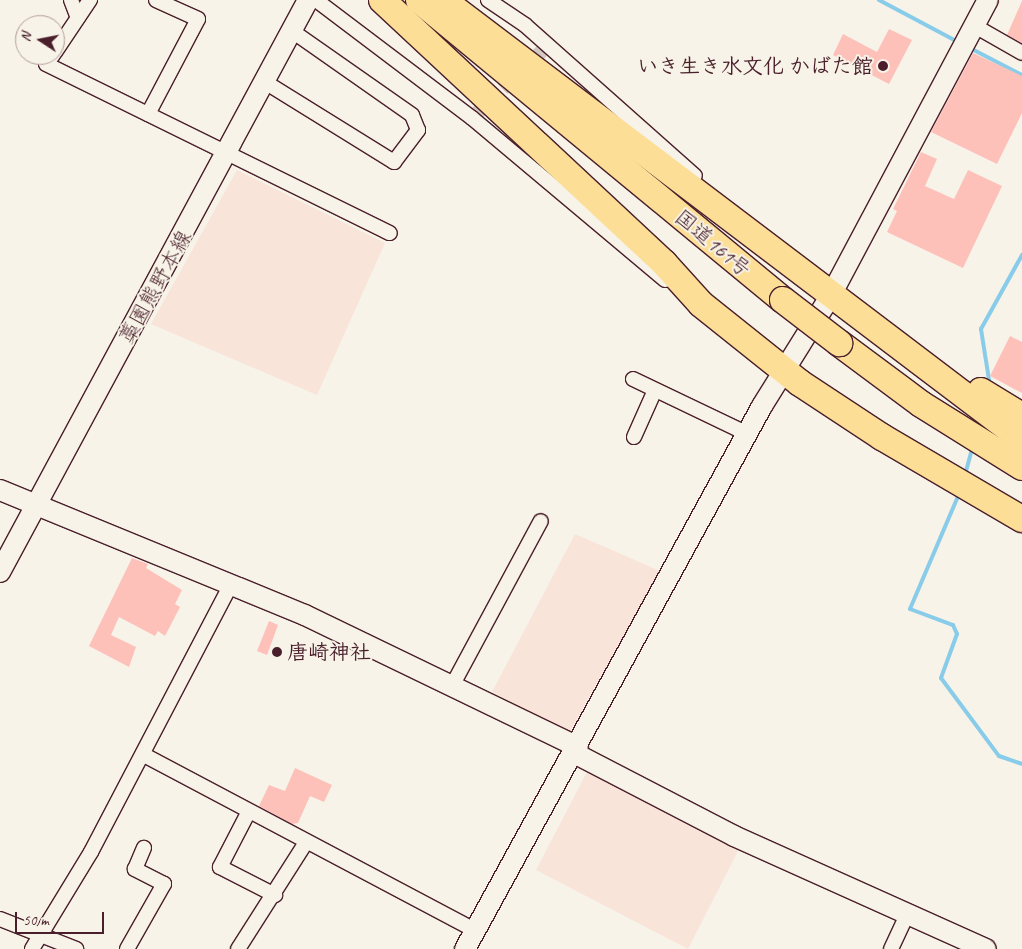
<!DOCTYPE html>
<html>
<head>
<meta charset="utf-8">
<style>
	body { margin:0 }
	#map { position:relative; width:1022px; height:949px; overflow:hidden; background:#f7f3e8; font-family:Caveat,"Klee One",sans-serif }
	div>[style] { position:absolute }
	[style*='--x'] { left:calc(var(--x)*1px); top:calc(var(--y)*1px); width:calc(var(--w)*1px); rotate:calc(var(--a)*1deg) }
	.built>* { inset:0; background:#f9e4da }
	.stream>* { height:4px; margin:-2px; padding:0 2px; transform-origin:2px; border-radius:2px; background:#89ccea }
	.building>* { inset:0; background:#fdc1ba }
	.street-tunnel>* { height:14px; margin-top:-7px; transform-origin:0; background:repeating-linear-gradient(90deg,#d4c9c2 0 14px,transparent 0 21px) }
	.roads { filter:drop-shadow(1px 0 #4a1f2b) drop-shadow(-1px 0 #4a1f2b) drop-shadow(0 1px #4a1f2b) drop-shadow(0 -1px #4a1f2b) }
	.street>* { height:14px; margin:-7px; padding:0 7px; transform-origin:7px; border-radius:7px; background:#f7f3e8 }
	.secondary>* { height:20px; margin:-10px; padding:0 10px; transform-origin:10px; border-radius:10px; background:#f7f3e8 }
	.highway>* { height:26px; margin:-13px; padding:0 13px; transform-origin:13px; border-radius:13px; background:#fcde96 }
	.bridges { filter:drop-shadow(1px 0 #4a1f2b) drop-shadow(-1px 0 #4a1f2b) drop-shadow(0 1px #4a1f2b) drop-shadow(0 -1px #4a1f2b) }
	.highway-bridge>* { height:26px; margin:-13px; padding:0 13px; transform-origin:13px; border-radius:13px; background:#fcde96 }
	.dots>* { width:14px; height:14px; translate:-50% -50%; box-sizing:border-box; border:2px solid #f7f3e8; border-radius:50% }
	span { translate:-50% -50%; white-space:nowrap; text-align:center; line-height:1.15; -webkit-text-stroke:4px #f7f3e8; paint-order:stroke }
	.poi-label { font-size:21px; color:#4a1f2b; font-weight:700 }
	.right { translate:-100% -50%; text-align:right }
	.left { translate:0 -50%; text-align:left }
	.street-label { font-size:21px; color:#4a1f2b }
	.north { position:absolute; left:15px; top:15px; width:50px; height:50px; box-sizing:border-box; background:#f7f3e8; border:1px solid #b29e9c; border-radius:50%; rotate:281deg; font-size:14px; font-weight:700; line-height:20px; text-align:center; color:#4a1f2b }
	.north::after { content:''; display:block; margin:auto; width:18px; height:22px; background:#4a1f2b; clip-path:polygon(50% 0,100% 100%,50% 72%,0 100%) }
	.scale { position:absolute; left:15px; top:912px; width:89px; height:22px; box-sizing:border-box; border:2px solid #4a1f2b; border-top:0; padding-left:6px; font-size:15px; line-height:18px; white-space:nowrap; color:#4a1f2b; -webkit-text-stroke:4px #f7f3e8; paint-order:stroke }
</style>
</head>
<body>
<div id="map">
	<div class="built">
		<div style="clip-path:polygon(237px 170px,385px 243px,317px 395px,151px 324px)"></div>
		<div style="clip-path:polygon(575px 534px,660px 571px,569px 733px,492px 692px)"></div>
		<div style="clip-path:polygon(588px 770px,739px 849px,688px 949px,536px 870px)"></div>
	</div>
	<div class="stream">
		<div style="--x:879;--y:0;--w:89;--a:28"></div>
		<div style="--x:968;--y:47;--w:61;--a:27.4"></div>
		<div style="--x:990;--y:386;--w:58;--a:-99"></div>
		<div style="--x:981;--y:329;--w:85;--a:-61"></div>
		<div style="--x:965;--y:475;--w:28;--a:-75"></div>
		<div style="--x:959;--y:494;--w:125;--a:113.1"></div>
		<div style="--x:910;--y:609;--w:46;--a:20.4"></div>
		<div style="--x:953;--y:625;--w:10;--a:66"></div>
		<div style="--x:957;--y:634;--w:47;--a:110"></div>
		<div style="--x:941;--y:678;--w:97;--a:53.4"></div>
		<div style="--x:999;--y:756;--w:24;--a:19"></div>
	</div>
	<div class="building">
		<div style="clip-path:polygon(1022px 1px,1022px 43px,1007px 35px)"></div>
		<div style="clip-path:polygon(889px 29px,912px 40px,889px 84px,833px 55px,843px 34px,877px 52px)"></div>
		<div style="clip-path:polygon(973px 53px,1022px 76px,1022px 113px,997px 164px,931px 132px)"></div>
		<div style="clip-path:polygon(921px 152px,937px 159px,925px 186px,954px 199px,968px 170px,1002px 186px,963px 268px,887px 232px,897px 211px,893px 209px)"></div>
		<div style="clip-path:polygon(1010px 336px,1022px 342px,1022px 393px,990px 376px)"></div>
		<div style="clip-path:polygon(132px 558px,148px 564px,146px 568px,182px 590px,175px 604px,180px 607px,165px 636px,158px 631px,155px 636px,119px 617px,111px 635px,136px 647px,129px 667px,89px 646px)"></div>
		<div style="clip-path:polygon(269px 621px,278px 625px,267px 655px,257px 651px)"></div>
		<div style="clip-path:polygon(295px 768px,332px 785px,324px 802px,310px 796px,298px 823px,292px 824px,259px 806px,269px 785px,285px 791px)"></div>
	</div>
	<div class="street-tunnel">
		<div style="--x:472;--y:118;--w:105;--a:-43.8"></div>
	</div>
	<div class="roads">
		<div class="street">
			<div style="--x:71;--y:0;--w:19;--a:69"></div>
			<div style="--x:316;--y:0;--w:196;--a:37.1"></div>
			<div style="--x:472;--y:118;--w:252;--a:40"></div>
			<div style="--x:488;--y:0;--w:45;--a:34"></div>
			<div style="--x:525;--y:25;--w:227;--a:41.6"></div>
			<div style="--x:973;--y:25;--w:56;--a:29.7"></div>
			<div style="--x:55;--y:52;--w:63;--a:-56.1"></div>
			<div style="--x:53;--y:55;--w:11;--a:128"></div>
			<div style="--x:46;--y:64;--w:383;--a:26.2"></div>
			<div style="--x:265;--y:82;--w:152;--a:31.8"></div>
			<div style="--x:394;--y:162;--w:40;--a:-53"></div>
			<div style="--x:418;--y:130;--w:16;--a:-112"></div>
			<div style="--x:412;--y:115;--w:146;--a:-145"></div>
			<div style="--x:148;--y:114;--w:107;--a:-62.2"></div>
			<div style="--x:198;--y:19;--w:46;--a:-155.7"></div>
			<div style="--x:633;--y:379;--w:127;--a:25.6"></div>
			<div style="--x:634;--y:437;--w:51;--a:-65.9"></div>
			<div style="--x:452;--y:686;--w:187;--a:-61.7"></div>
			<div style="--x:144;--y:755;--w:374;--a:27.9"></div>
			<div style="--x:248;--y:813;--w:61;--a:117.4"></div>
			<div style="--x:220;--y:867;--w:62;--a:27"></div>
			<div style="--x:0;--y:919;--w:82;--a:21.5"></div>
			<div style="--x:32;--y:949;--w:114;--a:-58.7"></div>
			<div style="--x:91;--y:852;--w:300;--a:-62.4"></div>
			<div style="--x:127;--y:949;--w:75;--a:-60.4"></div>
			<div style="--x:164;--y:884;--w:33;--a:-153"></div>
			<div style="--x:135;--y:869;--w:23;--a:-67"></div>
			<div style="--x:238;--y:949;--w:125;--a:-57.5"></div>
			<div style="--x:891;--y:949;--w:38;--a:-65"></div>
		</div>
		<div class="secondary">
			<div style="--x:0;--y:490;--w:330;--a:22.3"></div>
			<div style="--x:305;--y:615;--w:303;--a:25.8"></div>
			<div style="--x:0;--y:572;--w:650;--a:-61.7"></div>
			<div style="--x:574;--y:753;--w:180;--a:27.4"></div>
			<div style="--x:734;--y:836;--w:276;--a:24.2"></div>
			<div style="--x:465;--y:949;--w:619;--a:-61.32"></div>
			<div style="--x:762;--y:406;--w:131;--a:-58.1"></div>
			<div style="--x:831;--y:295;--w:334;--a:-62"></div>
		</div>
		<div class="highway">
			<div style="--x:382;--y:0;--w:386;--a:43"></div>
			<div style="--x:664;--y:263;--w:55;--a:47.9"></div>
			<div style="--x:701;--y:304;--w:127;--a:38.6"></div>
			<div style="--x:800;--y:383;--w:98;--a:33.4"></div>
			<div style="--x:882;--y:437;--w:162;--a:30.4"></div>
			<div style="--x:419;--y:0;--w:472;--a:39.5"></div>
			<div style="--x:443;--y:0;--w:727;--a:37.17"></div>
			<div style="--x:839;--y:343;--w:102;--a:36.6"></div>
			<div style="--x:921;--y:404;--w:119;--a:32"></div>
			<div style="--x:981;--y:391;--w:48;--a:31.4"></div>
		</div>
	</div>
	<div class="bridges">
		<div class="highway-bridge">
			<div style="--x:783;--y:300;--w:71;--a:37.5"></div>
		</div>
	</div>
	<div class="dots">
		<div style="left:883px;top:66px;background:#4a1f2b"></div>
		<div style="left:277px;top:652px;background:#4a1f2b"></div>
	</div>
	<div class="poi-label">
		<span class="right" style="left:873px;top:66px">いき生き水文化 かばた館</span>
		<span class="left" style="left:287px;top:652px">唐崎神社</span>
	</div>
	<div class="street-label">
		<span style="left:713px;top:243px;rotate:40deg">国道161号</span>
		<span style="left:155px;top:287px;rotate:-61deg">藁園熊野本線</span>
	</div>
	<div class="north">N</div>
	<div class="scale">50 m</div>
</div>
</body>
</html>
